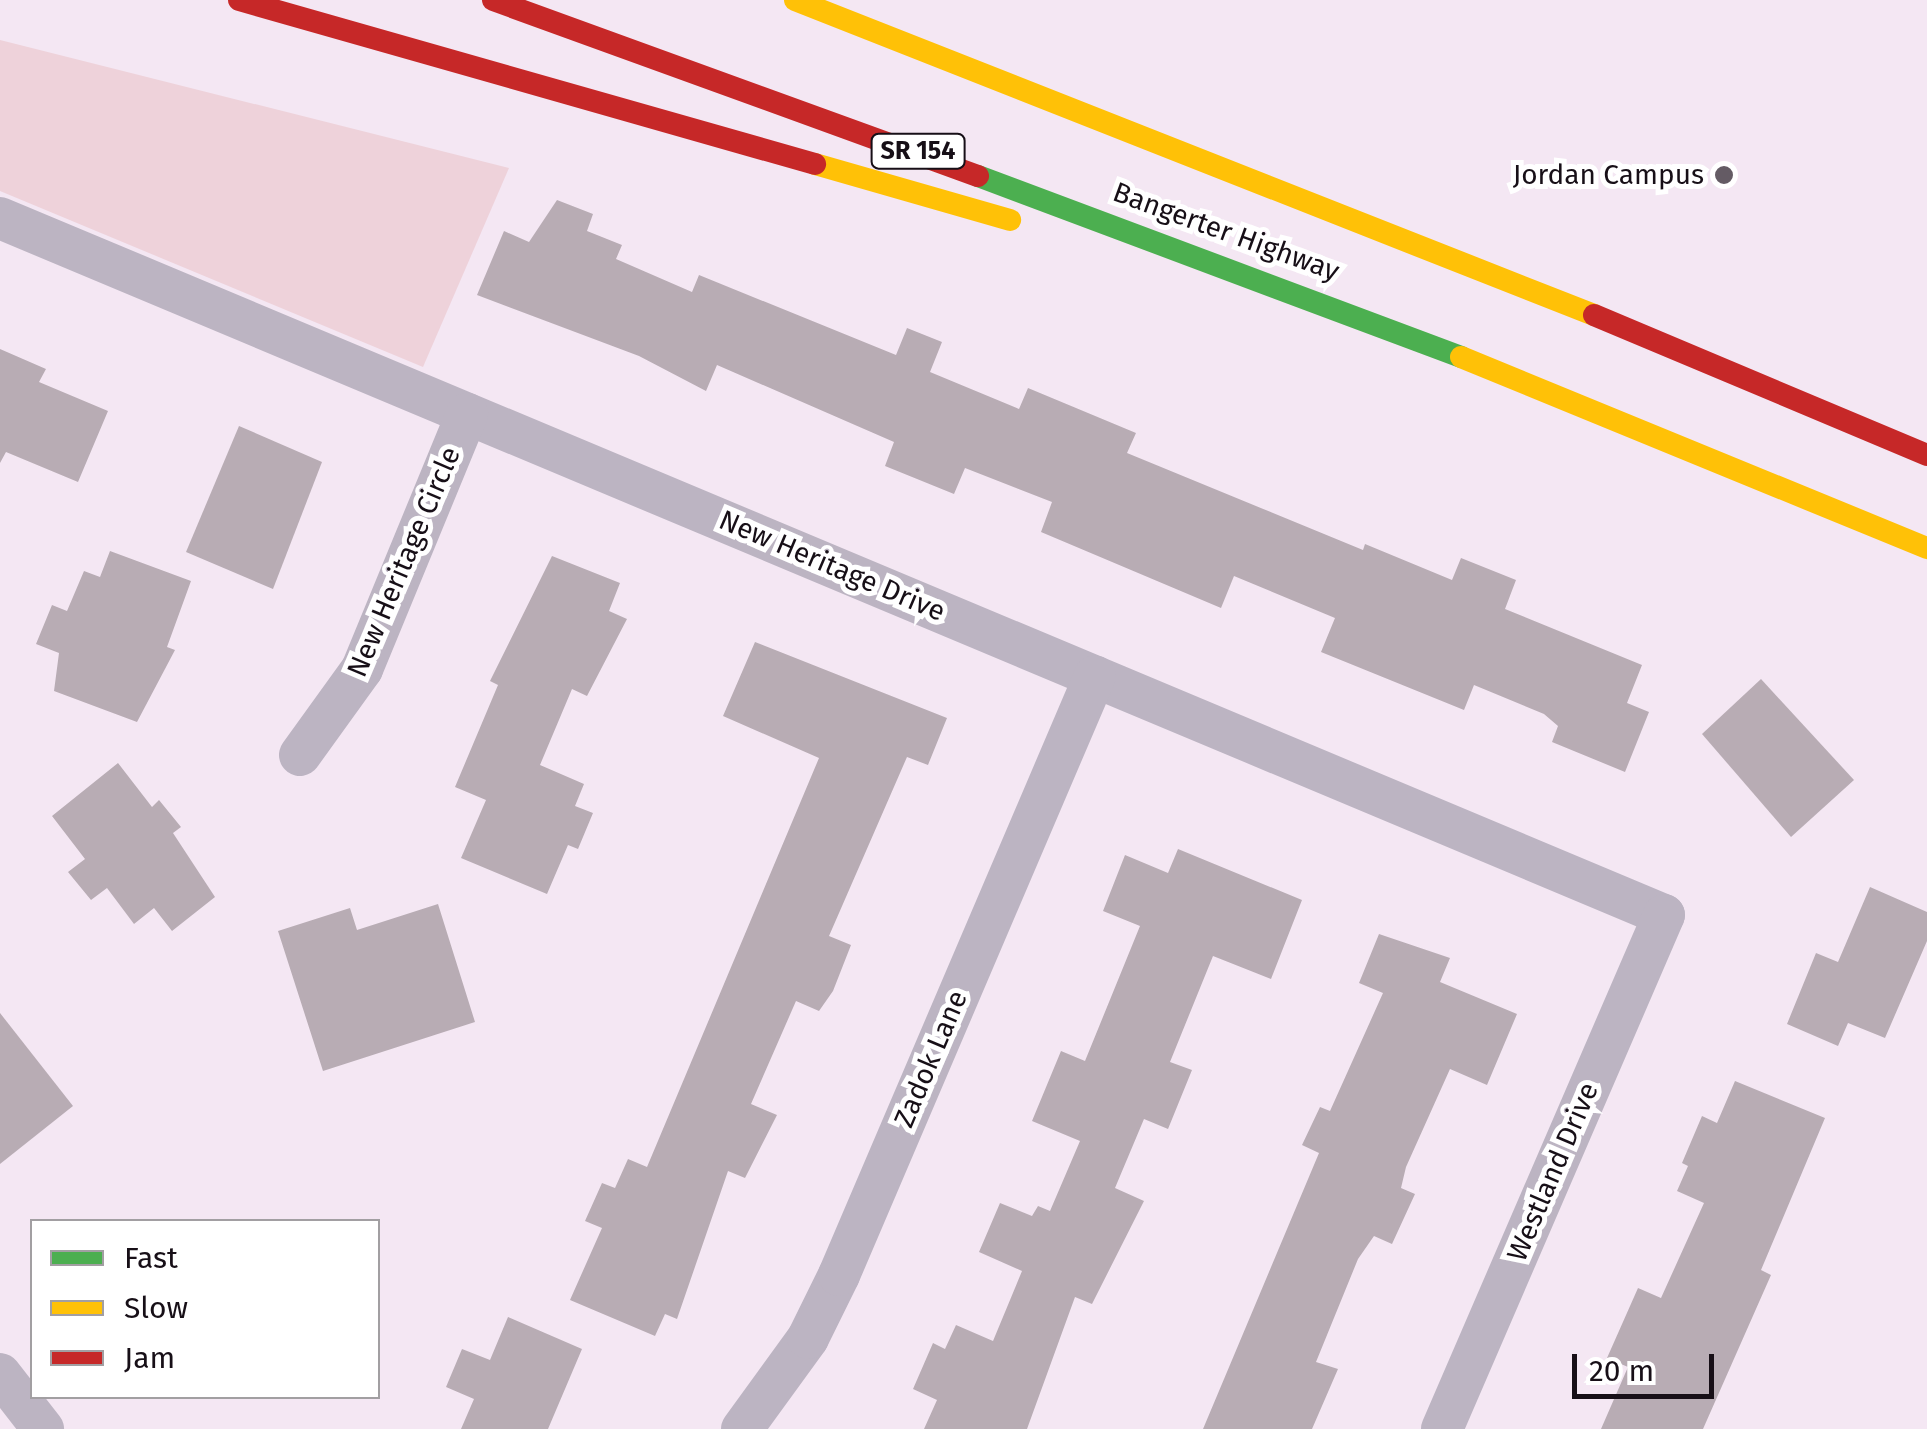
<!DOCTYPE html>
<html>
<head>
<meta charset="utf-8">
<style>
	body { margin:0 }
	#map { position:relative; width:1927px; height:1429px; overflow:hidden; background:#f4e7f3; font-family:"Fira Sans",sans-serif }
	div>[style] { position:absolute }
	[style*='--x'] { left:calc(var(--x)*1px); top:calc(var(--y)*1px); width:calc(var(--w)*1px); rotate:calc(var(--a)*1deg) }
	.green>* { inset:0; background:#eed2da }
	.building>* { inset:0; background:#b8acb4 }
	.street>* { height:42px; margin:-21px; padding:0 21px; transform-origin:21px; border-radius:21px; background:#bcb4c2 }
	.fast>* { height:22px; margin:-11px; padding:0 11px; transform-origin:11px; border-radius:11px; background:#4caf50 }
	.slow>* { height:22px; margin:-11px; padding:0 11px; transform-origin:11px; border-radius:11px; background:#ffc107 }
	.jam>* { height:22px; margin:-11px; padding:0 11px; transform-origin:11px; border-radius:11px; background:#c62828 }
	.dots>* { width:28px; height:28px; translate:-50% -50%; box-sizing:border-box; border:5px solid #fff; border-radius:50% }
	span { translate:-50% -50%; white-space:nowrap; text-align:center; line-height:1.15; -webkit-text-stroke:10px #fff; paint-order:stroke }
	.shield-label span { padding:2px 8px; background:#fff; border:2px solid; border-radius:8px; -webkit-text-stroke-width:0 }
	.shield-label { font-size:25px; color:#170f17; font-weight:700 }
	.poi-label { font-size:28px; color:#170f17 }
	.right { translate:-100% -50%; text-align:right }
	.street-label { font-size:28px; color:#170f17 }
	.legend { position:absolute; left:30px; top:1219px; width:350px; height:180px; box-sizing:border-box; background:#fff; border:2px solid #a29fa2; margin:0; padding:12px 18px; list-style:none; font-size:30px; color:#170f17 }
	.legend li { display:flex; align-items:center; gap:20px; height:50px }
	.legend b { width:50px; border:2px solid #a29fa2 }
	.scale { position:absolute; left:1572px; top:1354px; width:142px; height:45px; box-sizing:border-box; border:5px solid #170f17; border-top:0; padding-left:12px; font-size:30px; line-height:35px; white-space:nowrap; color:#170f17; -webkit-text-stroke:8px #fff; paint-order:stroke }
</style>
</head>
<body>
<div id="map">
	<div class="green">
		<div style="clip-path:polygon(0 40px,509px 168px,423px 367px,0 191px)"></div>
	</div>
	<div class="building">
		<div style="clip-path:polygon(557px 200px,593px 214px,587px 231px,622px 245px,616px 259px,692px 292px,699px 275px,896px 355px,907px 328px,942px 342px,930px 372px,1019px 409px,1028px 388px,1136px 433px,1127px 453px,1363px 550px,1365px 544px,1452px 580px,1461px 558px,1516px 580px,1505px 609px,1642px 665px,1627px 703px,1649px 712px,1625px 772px,1552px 742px,1558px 726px,1544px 714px,1474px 685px,1464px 710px,1321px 652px,1335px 618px,1234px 576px,1221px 608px,1041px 532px,1052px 502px,965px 468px,954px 494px,885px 466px,894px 442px,717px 365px,706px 391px,639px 356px,477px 295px,504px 231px,529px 242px)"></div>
		<div style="clip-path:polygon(0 349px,46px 369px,39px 382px,108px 411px,78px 482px,6px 452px,0 463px)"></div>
		<div style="clip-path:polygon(239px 426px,322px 462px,273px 589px,186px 552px)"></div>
		<div style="clip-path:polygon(110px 551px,191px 581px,167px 647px,175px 650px,137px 722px,54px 691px,59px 653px,36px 644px,52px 605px,67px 611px,84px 571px,100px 577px)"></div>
		<div style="clip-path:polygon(552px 556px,620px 583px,609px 611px,627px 619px,587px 696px,572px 689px,540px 765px,584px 784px,575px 806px,593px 813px,578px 849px,568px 845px,547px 894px,461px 858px,486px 800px,455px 787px,498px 685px,490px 681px)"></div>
		<div style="clip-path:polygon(755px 642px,947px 718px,928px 765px,907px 757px,829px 936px,851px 945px,833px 991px,819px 1011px,796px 1001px,751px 1104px,777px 1115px,745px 1178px,728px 1171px,677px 1319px,665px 1314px,655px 1336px,570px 1300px,602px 1228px,585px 1221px,602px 1183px,615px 1188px,628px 1159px,647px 1167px,819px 758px,723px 716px)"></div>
		<div style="clip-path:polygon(1761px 679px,1854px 780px,1791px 837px,1702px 734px)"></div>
		<div style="clip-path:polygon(118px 763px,152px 807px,159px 800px,181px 827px,173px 833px,215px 897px,172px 931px,154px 908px,134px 924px,107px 888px,91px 900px,68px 872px,85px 859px,52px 816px)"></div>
		<div style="clip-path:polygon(1178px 849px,1302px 900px,1271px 979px,1213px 956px,1170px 1062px,1192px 1070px,1168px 1129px,1144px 1119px,1115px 1188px,1144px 1201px,1092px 1304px,1075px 1297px,1027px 1429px,924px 1429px,937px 1400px,913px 1389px,933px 1343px,945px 1349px,956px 1325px,993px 1341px,1022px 1271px,979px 1252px,1000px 1203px,1032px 1216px,1038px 1206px,1050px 1211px,1080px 1141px,1032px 1121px,1061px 1051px,1085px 1061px,1140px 926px,1103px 911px,1125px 855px,1168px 873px)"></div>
		<div style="clip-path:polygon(1870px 887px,1927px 912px,1927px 941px,1885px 1038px,1848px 1023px,1838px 1046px,1787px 1024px,1816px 953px,1838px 962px)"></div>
		<div style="clip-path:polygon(438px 904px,475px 1022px,323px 1071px,278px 931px,350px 908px,357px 930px)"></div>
		<div style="clip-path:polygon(1379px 934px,1450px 958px,1440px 982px,1517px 1014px,1487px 1085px,1450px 1069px,1406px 1167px,1401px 1188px,1415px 1194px,1392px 1244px,1374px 1236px,1358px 1259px,1316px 1362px,1338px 1369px,1312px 1429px,1203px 1429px,1319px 1153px,1302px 1145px,1320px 1107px,1330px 1111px,1383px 993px,1359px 983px)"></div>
		<div style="clip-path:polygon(0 1013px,73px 1106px,0 1164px)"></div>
		<div style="clip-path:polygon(1735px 1081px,1825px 1118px,1761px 1270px,1771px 1275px,1703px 1429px,1601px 1429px,1628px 1367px,1607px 1358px,1638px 1288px,1661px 1298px,1704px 1203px,1677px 1191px,1688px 1166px,1682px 1163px,1702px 1116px,1717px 1123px)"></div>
		<div style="clip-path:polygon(508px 1317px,582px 1349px,548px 1429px,461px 1429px,474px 1399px,446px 1387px,462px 1349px,490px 1360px)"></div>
	</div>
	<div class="street">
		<div style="--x:0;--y:218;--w:1804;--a:22.73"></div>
		<div style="--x:1664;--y:915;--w:560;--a:113.36"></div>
		<div style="--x:300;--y:755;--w:106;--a:-54.2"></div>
		<div style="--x:362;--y:669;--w:276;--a:-67.6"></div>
		<div style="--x:0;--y:1374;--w:70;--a:52"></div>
		<div style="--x:742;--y:1429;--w:112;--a:-54"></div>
		<div style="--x:808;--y:1338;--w:70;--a:-63.8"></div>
		<div style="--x:839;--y:1275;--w:651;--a:-66.86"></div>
	</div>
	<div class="fast">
		<div style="--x:978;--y:176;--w:516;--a:20.54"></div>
	</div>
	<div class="slow">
		<div style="--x:795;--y:0;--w:859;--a:21.52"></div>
		<div style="--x:815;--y:164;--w:203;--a:16"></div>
		<div style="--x:1461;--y:357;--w:504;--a:22.29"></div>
	</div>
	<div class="jam">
		<div style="--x:239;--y:0;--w:599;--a:15.89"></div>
		<div style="--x:493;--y:0;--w:516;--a:19.95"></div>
		<div style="--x:1594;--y:315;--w:361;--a:22.8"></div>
	</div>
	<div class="dots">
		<div style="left:1724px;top:175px;background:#645b64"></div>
	</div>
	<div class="shield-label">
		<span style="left:918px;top:151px">SR 154</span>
	</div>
	<div class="poi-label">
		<span class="right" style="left:1704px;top:175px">Jordan Campus</span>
	</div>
	<div class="street-label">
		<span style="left:1226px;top:232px;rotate:20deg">Bangerter Highway</span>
		<span style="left:404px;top:562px;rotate:-67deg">New Heritage Circle</span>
		<span style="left:832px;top:566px;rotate:23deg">New Heritage Drive</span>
		<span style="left:931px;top:1059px;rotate:-67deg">Zadok Lane</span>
		<span style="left:1553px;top:1172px;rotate:-67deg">Westland Drive</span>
	</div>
	<ul class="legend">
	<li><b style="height:12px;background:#4caf50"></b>Fast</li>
	<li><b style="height:12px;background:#ffc107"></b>Slow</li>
	<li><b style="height:12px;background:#c62828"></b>Jam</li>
	</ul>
	<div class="scale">20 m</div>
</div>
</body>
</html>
